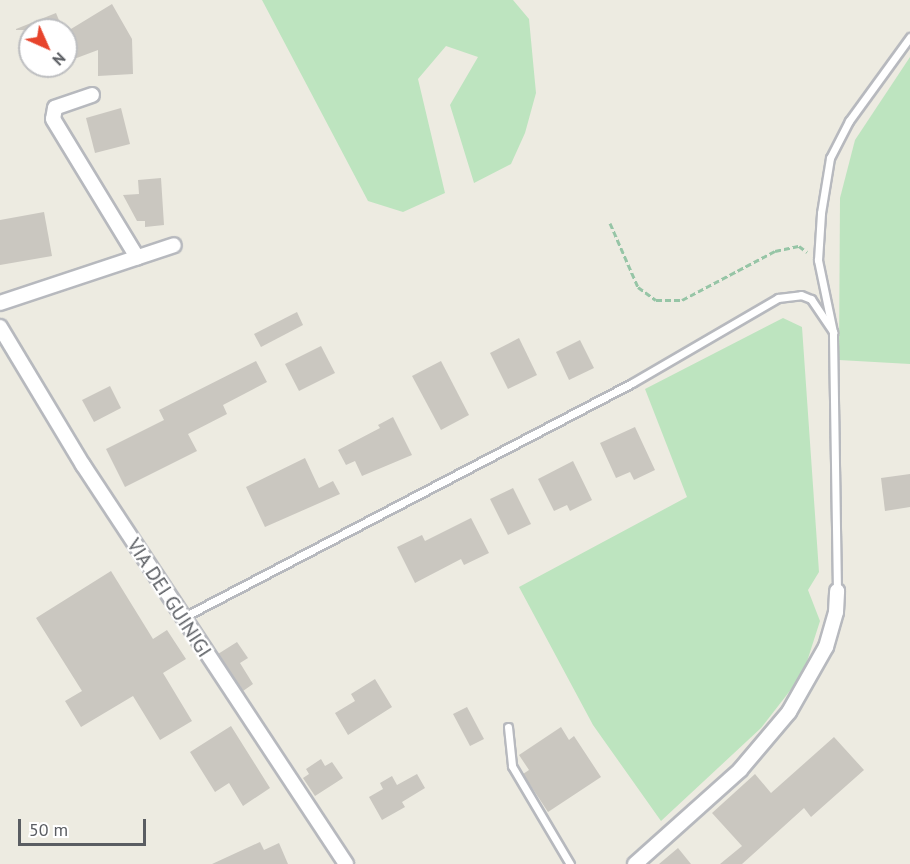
<!DOCTYPE html>
<html>
<head>
<meta charset="utf-8">
<style>
	body { margin:0 }
	#map { position:relative; width:910px; height:864px; overflow:hidden; background:#edebe1; font-family:"PT Sans",sans-serif }
	div>[style] { position:absolute }
	[style*='--x'] { left:calc(var(--x)*1px); top:calc(var(--y)*1px); width:calc(var(--w)*1px); rotate:calc(var(--a)*1deg) }
	.green>* { inset:0; background:#bde4bf }
	.building>* { inset:0; background:#cac7c0 }
	.path>* { height:3px; margin-top:-1.5px; transform-origin:0; background:repeating-linear-gradient(90deg,#96c5a6 0 6px,transparent 0 9px) }
	.roads { filter:drop-shadow(2px 0 #b7b9be) drop-shadow(-2px 0 #b7b9be) drop-shadow(0 2px #b7b9be) drop-shadow(0 -2px #b7b9be) }
	.lane>* { height:7px; margin:-3.5px; padding:0 3.5px; transform-origin:3.5px; border-radius:3.5px; background:#fff }
	.street>* { height:14px; margin:-7px; padding:0 7px; transform-origin:7px; border-radius:7px; background:#fff }
	span { translate:-50% -50%; white-space:nowrap; text-align:center; line-height:1.15; -webkit-text-stroke:4.5px #fff; paint-order:stroke }
	.street-label { font-size:20px; color:#5a5d62 }
	.north { position:absolute; left:18px; top:18px; width:60px; height:60px; box-sizing:border-box; background:#fff; border:2px solid #bdbec0; border-radius:50%; rotate:135deg; font-size:16px; font-weight:700; line-height:24px; text-align:center; color:#5a5d62 }
	.north::after { content:''; display:block; margin:auto; width:21px; height:27px; background:#e7442c; clip-path:polygon(50% 0,100% 100%,50% 72%,0 100%) }
	.scale { position:absolute; left:18px; top:819px; width:128px; height:27px; box-sizing:border-box; border:3px solid #5a5d62; border-top:0; padding-left:8px; font-size:18px; line-height:21px; white-space:nowrap; color:#5a5d62; -webkit-text-stroke:4px #fff; paint-order:stroke }
</style>
</head>
<body>
<div id="map">
	<div class="green">
		<div style="clip-path:polygon(262px 0,513px 0,529px 19px,536px 93px,525px 133px,511px 164px,474px 183px,450px 105px,478px 57px,446px 46px,418px 79px,445px 193px,403px 212px,368px 201px)"></div>
		<div style="clip-path:polygon(910px 57px,910px 364px,839px 360px,840px 198px,855px 140px)"></div>
		<div style="clip-path:polygon(783px 318px,802px 327px,819px 572px,808px 590px,820px 621px,803px 674px,761px 728px,661px 821px,593px 725px,519px 587px,687px 497px,645px 389px)"></div>
	</div>
	<div class="building">
		<div style="clip-path:polygon(112px 4px,132px 39px,133px 74px,98px 76px,98px 50px,66px 62px,66px 32px)"></div>
		<div style="clip-path:polygon(56px 13px,63px 30px,16px 30px,16px 29px)"></div>
		<div style="clip-path:polygon(121px 108px,130px 144px,95px 153px,86px 118px)"></div>
		<div style="clip-path:polygon(161px 178px,164px 225px,145px 227px,145px 221px,137px 221px,123px 195px,139px 194px,138px 180px)"></div>
		<div style="clip-path:polygon(44px 212px,52px 256px,0 265px,0 220px)"></div>
		<div style="clip-path:polygon(297px 312px,303px 325px,261px 347px,254px 334px)"></div>
		<div style="clip-path:polygon(519px 338px,537px 375px,508px 389px,490px 353px)"></div>
		<div style="clip-path:polygon(580px 340px,594px 368px,569px 380px,556px 352px)"></div>
		<div style="clip-path:polygon(321px 346px,335px 373px,299px 391px,285px 364px)"></div>
		<div style="clip-path:polygon(256px 361px,267px 382px,223px 405px,227px 414px,188px 434px,197px 451px,125px 487px,106px 449px,164px 420px,159px 410px)"></div>
		<div style="clip-path:polygon(441px 361px,469px 415px,441px 430px,412px 376px)"></div>
		<div style="clip-path:polygon(110px 386px,121px 408px,94px 422px,82px 400px)"></div>
		<div style="clip-path:polygon(393px 417px,412px 455px,362px 476px,355px 461px,346px 465px,338px 450px,380px 428px,378px 425px)"></div>
		<div style="clip-path:polygon(635px 427px,655px 470px,634px 480px,630px 472px,616px 478px,600px 443px)"></div>
		<div style="clip-path:polygon(305px 458px,319px 488px,333px 481px,340px 494px,265px 527px,246px 487px)"></div>
		<div style="clip-path:polygon(573px 461px,592px 500px,570px 511px,567px 505px,554px 511px,538px 479px)"></div>
		<div style="clip-path:polygon(910px 474px,910px 507px,885px 511px,881px 478px)"></div>
		<div style="clip-path:polygon(513px 488px,531px 524px,508px 535px,490px 499px)"></div>
		<div style="clip-path:polygon(471px 518px,489px 553px,464px 565px,461px 559px,415px 583px,397px 547px,422px 535px,425px 541px)"></div>
		<div style="clip-path:polygon(111px 571px,153px 639px,167px 630px,186px 659px,163px 673px,192px 721px,160px 740px,133px 696px,81px 727px,65px 701px,82px 691px,36px 618px)"></div>
		<div style="clip-path:polygon(237px 642px,248px 658px,240px 663px,253px 684px,243px 691px,218px 654px)"></div>
		<div style="clip-path:polygon(375px 679px,392px 707px,348px 735px,335px 713px,355px 701px,351px 694px)"></div>
		<div style="clip-path:polygon(467px 707px,484px 739px,470px 746px,453px 714px)"></div>
		<div style="clip-path:polygon(231px 726px,270px 788px,243px 806px,229px 783px,215px 792px,190px 752px)"></div>
		<div style="clip-path:polygon(561px 727px,569px 740px,574px 736px,601px 777px,548px 812px,523px 774px,529px 770px,519px 755px)"></div>
		<div style="clip-path:polygon(834px 737px,864px 770px,811px 817px,804px 808px,742px 864px,720px 864px,742px 846px,712px 813px,755px 774px,771px 793px)"></div>
		<div style="clip-path:polygon(321px 759px,325px 766px,332px 762px,343px 778px,315px 796px,303px 778px,309px 774px,306px 769px)"></div>
		<div style="clip-path:polygon(417px 774px,425px 788px,402px 802px,405px 807px,382px 820px,369px 797px,383px 789px,380px 783px,392px 776px,397px 785px)"></div>
		<div style="clip-path:polygon(260px 842px,264px 850px,279px 843px,288px 864px,212px 864px)"></div>
		<div style="clip-path:polygon(678px 848px,691px 864px,659px 864px)"></div>
	</div>
	<div class="path">
		<div style="--x:610;--y:223;--w:70;--a:66.4"></div>
		<div style="--x:638;--y:287;--w:22;--a:36"></div>
		<div style="--x:656;--y:300;--w:26;--a:0"></div>
		<div style="--x:682;--y:300;--w:105;--a:-27.8"></div>
		<div style="--x:775;--y:251;--w:25;--a:-12"></div>
		<div style="--x:799;--y:246;--w:10;--a:37"></div>
	</div>
	<div class="roads">
		<div class="lane">
			<div style="--x:837;--y:591;--w:259;--a:-90.9"></div>
			<div style="--x:833;--y:332;--w:74;--a:-101.8"></div>
			<div style="--x:818;--y:260;--w:47;--a:-86.3"></div>
			<div style="--x:821;--y:213;--w:56;--a:-80.7"></div>
			<div style="--x:830;--y:158;--w:42;--a:-62.8"></div>
			<div style="--x:849;--y:121;--w:104;--a:-54"></div>
			<div style="--x:182;--y:618;--w:508;--a:-27.57"></div>
			<div style="--x:632;--y:383;--w:169;--a:-30.2"></div>
			<div style="--x:778;--y:298;--w:23;--a:-7"></div>
			<div style="--x:801;--y:295;--w:11;--a:22"></div>
			<div style="--x:811;--y:299;--w:40;--a:56"></div>
			<div style="--x:508;--y:727;--w:39;--a:84"></div>
			<div style="--x:512;--y:766;--w:114;--a:59.4"></div>
		</div>
		<div class="street">
			<div style="--x:92;--y:95;--w:39;--a:161"></div>
			<div style="--x:55;--y:108;--w:11;--a:100"></div>
			<div style="--x:53;--y:119;--w:162;--a:58.7"></div>
			<div style="--x:0;--y:303;--w:183;--a:-18.4"></div>
			<div style="--x:0;--y:327;--w:161;--a:59"></div>
			<div style="--x:83;--y:465;--w:478;--a:56.6"></div>
			<div style="--x:635;--y:864;--w:141;--a:-41.8"></div>
			<div style="--x:740;--y:770;--w:76;--a:-49.8"></div>
			<div style="--x:789;--y:712;--w:75;--a:-60.4"></div>
			<div style="--x:826;--y:647;--w:36;--a:-74"></div>
			<div style="--x:836;--y:612;--w:21;--a:-87"></div>
		</div>
	</div>
	<div class="street-label">
		<span style="left:169px;top:598px;rotate:57deg">VIA DEI GUINIGI</span>
	</div>
	<div class="north">N</div>
	<div class="scale">50 m</div>
</div>
</body>
</html>
